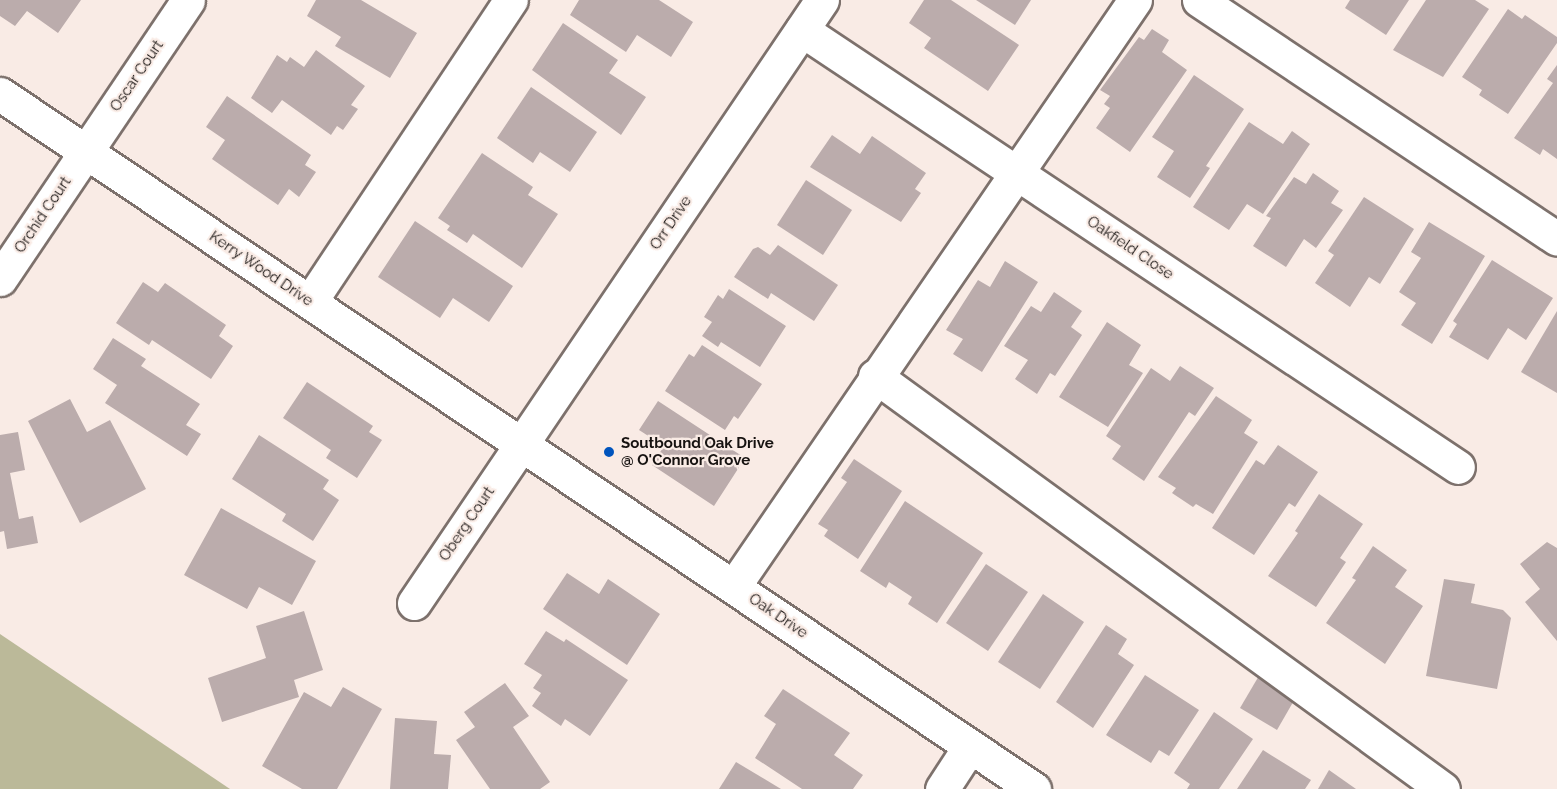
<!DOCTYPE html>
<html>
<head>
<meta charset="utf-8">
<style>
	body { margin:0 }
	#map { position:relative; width:1557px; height:789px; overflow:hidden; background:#f9ebe5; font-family:Raleway,sans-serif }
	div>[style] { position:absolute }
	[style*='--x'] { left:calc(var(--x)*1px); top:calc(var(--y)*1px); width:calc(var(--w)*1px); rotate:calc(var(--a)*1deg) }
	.forest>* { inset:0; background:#bbb999 }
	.building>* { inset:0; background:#bbacac }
	.roads { filter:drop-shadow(2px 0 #7d716c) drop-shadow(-2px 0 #7d716c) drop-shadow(0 2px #7d716c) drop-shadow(0 -2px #7d716c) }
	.minor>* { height:33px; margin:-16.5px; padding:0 16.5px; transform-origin:16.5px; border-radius:16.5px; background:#fff }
	.dots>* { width:16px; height:16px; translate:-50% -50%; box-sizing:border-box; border:3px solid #f9ebe5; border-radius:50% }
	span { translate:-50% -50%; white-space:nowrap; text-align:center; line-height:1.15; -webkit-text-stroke:4.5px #f9ebe5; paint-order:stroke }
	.street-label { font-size:15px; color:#161210 }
	.poi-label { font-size:15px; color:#161210; font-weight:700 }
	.left { translate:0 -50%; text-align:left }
</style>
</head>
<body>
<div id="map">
	<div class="forest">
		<div style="clip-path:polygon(0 634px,230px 789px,0 789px)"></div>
	</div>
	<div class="building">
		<div style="clip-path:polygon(0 0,81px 0,58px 33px,27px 11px,15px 26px,0 16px)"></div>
		<div style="clip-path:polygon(316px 0,361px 0,417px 33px,390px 78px,335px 46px,341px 37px,307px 16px)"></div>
		<div style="clip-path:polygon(579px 0,659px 0,693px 22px,671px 57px,637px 35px,626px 52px,570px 15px)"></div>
		<div style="clip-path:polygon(924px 0,951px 0,1019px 45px,988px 91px,924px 48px,931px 38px,909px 23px)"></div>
		<div style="clip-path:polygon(976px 0,1031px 0,1015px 25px)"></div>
		<div style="clip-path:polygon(1350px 0,1409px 0,1386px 35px,1345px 8px)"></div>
		<div style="clip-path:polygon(1426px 0,1475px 0,1489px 9px,1443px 77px,1393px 50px)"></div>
		<div style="clip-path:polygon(1508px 9px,1522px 19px,1525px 15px,1557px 37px,1557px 43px,1508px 114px,1479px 95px,1482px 90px,1462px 77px)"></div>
		<div style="clip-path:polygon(563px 23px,618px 60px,609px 73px,646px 97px,621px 135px,532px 70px)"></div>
		<div style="clip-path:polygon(1152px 29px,1169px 40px,1162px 52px,1187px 70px,1130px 152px,1096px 128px,1110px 108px,1104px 104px,1110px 96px,1100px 90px,1139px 37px,1144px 40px)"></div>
		<div style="clip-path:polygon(316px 50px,365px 86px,351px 105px,358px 109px,343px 130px,337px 126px,331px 135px,282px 100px,272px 113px,251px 98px,277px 55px,287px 62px,290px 57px,304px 67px)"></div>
		<div style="clip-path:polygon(1557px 65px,1557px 159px,1543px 149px,1540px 155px,1514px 138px,1553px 83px,1547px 79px)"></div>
		<div style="clip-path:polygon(1194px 75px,1244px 109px,1206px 166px,1210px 168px,1190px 198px,1157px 177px,1174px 151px,1152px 137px)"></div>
		<div style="clip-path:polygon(531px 87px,597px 132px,570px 172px,540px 152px,533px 163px,497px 138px)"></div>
		<div style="clip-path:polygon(227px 96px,311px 155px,305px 165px,316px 172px,299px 197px,289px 189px,278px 205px,212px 159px,225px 140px,206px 127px)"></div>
		<div style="clip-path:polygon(1249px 122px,1283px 144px,1292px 131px,1310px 144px,1263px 214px,1247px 204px,1229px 230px,1193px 207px)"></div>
		<div style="clip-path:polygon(832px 135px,860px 154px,872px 136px,926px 173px,915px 189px,921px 193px,901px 222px,810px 167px)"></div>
		<div style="clip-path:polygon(482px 153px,533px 187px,528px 195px,558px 214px,522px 268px,473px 234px,467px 243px,447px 230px,450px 226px,438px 218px)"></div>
		<div style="clip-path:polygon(1313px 173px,1339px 191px,1331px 203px,1343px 210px,1316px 248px,1304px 239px,1286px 267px,1253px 246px,1271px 218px,1266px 216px,1294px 177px,1306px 184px)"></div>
		<div style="clip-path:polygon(806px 180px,852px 210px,823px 255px,777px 225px)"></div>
		<div style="clip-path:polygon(1364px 197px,1414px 229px,1380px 284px,1369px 277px,1350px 307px,1315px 283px,1334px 255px,1328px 251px)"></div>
		<div style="clip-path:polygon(415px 221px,513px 286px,489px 322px,453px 298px,440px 318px,378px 277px)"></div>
		<div style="clip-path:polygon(1429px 222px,1485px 256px,1432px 344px,1401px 325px,1416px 303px,1399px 292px,1421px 258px,1411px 252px)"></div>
		<div style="clip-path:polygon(778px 245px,838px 285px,814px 321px,771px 293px,768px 299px,734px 277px,753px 249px,758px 247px,770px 255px)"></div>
		<div style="clip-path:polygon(1492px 260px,1553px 298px,1526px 340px,1508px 328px,1488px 360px,1449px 337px,1457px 324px,1453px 321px)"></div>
		<div style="clip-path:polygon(1005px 261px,1038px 282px,982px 372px,953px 354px,963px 339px,946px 330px,978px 280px,990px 287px)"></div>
		<div style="clip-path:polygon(143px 282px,158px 292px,165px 283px,226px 325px,219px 336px,233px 346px,211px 379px,152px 340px,149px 345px,116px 323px)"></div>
		<div style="clip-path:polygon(729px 289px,786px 326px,760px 367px,721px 342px,718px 347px,702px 336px,712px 322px,704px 317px,718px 295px,723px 299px)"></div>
		<div style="clip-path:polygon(1054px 292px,1082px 311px,1071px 327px,1082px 335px,1055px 376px,1050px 373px,1037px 394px,1015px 379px,1028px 360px,1004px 346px,1031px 306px,1041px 312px)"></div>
		<div style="clip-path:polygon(1557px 311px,1557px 393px,1521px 372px)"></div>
		<div style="clip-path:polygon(1107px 322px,1141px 345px,1129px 365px,1143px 373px,1108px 427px,1059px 397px)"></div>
		<div style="clip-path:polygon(113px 338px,146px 359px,141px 366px,200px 404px,186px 425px,201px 434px,187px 456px,105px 403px,117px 385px,93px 369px)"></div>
		<div style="clip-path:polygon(702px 345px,762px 384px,738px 419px,734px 416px,725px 430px,665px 391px,689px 354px,694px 357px)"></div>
		<div style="clip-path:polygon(1180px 366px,1214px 388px,1195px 416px,1189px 412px,1144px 481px,1112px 459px,1121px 446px,1106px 436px,1151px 368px,1170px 381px)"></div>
		<div style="clip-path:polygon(307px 382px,373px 426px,369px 432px,382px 440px,357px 478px,326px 458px,331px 450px,283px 418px)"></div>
		<div style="clip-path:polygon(1216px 396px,1252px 420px,1244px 433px,1258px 442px,1213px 514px,1196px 504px,1193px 507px,1172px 493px,1176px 488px,1158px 477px)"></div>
		<div style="clip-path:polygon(70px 399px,87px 432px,110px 420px,146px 489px,80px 523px,28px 421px)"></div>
		<div style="clip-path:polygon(658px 401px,745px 458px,714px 506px,652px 465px,664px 446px,639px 430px)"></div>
		<div style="clip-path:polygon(18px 432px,25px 470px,10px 473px,19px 519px,33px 516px,38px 543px,7px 549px,4px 531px,0 532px,0 435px)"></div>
		<div style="clip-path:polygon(259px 435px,329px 480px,323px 489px,339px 500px,313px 541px,282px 521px,286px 514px,232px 479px)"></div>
		<div style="clip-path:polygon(1278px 445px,1318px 472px,1295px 507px,1289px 503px,1254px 555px,1212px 528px,1256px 460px,1264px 465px)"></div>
		<div style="clip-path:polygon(854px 459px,902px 491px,858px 559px,824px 536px,828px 530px,818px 524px,847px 482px,841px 478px)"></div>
		<div style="clip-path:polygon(1319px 494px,1363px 524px,1340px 558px,1346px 562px,1316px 607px,1268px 576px,1298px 533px,1295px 531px)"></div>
		<div style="clip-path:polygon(905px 501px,983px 553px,937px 623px,908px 604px,912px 597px,889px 582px,886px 588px,860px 571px)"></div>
		<div style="clip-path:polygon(221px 508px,316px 561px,292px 605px,259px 587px,247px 609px,184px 575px)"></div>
		<div style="clip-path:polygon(1547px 542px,1557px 548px,1557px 641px,1525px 602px,1540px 589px,1520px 564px)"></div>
		<div style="clip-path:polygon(1373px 546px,1407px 570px,1395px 587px,1423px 606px,1385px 664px,1326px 623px,1356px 580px,1352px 578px)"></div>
		<div style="clip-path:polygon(986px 564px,1028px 592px,988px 651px,946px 623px)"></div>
		<div style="clip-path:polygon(567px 573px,599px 594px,608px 579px,660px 614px,627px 665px,543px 609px)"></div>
		<div style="clip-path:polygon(1444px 579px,1475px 584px,1471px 603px,1503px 610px,1511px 618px,1497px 689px,1426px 676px)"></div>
		<div style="clip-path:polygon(1043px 594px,1084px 622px,1040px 689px,998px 662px)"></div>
		<div style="clip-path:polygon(304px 611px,323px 670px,294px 680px,299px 697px,222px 722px,208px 678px,266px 658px,256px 626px)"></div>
		<div style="clip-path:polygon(1106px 625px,1127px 639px,1118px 654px,1134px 665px,1093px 728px,1056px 702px)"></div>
		<div style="clip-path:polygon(546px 631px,564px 642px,566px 639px,628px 680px,590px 736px,565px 719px,561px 726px,532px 706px,541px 693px,533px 688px,542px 675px,524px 664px)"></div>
		<div style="clip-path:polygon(1260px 674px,1296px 697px,1277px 730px,1240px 708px)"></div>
		<div style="clip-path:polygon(1145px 675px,1199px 710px,1169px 756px,1159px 750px,1151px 763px,1106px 735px)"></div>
		<div style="clip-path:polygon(505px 683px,529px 716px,513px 727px,550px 782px,540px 789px,490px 789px,456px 740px,475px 727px,464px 712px)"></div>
		<div style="clip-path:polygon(343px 687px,382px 709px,337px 789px,302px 789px,262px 766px,304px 692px,331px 707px)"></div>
		<div style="clip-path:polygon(783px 689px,850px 733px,834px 755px,863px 775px,853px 789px,802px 789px,755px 758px,776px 724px,764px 716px)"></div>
		<div style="clip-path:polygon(1214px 712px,1253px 739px,1219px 789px,1187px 789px,1190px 784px,1174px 773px)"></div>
		<div style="clip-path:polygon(395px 718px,437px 721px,434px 754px,451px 755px,448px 789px,390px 789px)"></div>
		<div style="clip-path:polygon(1263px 750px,1311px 780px,1305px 789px,1237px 789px)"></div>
		<div style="clip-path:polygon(736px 762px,781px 789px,719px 789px)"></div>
		<div style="clip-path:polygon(1329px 770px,1356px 789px,1318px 789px)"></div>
	</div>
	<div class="roads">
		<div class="minor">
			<div style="--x:1199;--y:0;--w:430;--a:33.7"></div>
			<div style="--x:802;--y:30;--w:788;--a:33.67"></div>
			<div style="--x:0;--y:94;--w:1246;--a:33.91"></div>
			<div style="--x:0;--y:279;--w:336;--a:-56"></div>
			<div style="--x:310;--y:302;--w:363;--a:-56.4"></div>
			<div style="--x:875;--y:376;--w:702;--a:36.02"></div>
			<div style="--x:734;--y:586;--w:710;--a:-55.62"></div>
			<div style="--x:414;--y:603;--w:728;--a:-55.92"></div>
			<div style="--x:942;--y:789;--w:51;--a:-56.9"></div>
		</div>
	</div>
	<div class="dots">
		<div style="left:609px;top:452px;background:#0054bd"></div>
	</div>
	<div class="street-label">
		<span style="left:137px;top:76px;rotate:-56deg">Oscar Court</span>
		<span style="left:43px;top:215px;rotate:-56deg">Orchid Court</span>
		<span style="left:671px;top:223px;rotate:-56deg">Orr Drive</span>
		<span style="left:1130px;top:248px;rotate:34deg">Oakfield Close</span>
		<span style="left:261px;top:269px;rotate:34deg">Kerry Wood Drive</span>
		<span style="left:467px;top:524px;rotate:-56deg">Oberg Court</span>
		<span style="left:778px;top:616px;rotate:34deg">Oak Drive</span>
	</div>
	<div class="poi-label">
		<span class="left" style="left:621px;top:452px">Soutbound Oak Drive<br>@ O'Connor Grove</span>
	</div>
</div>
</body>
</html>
